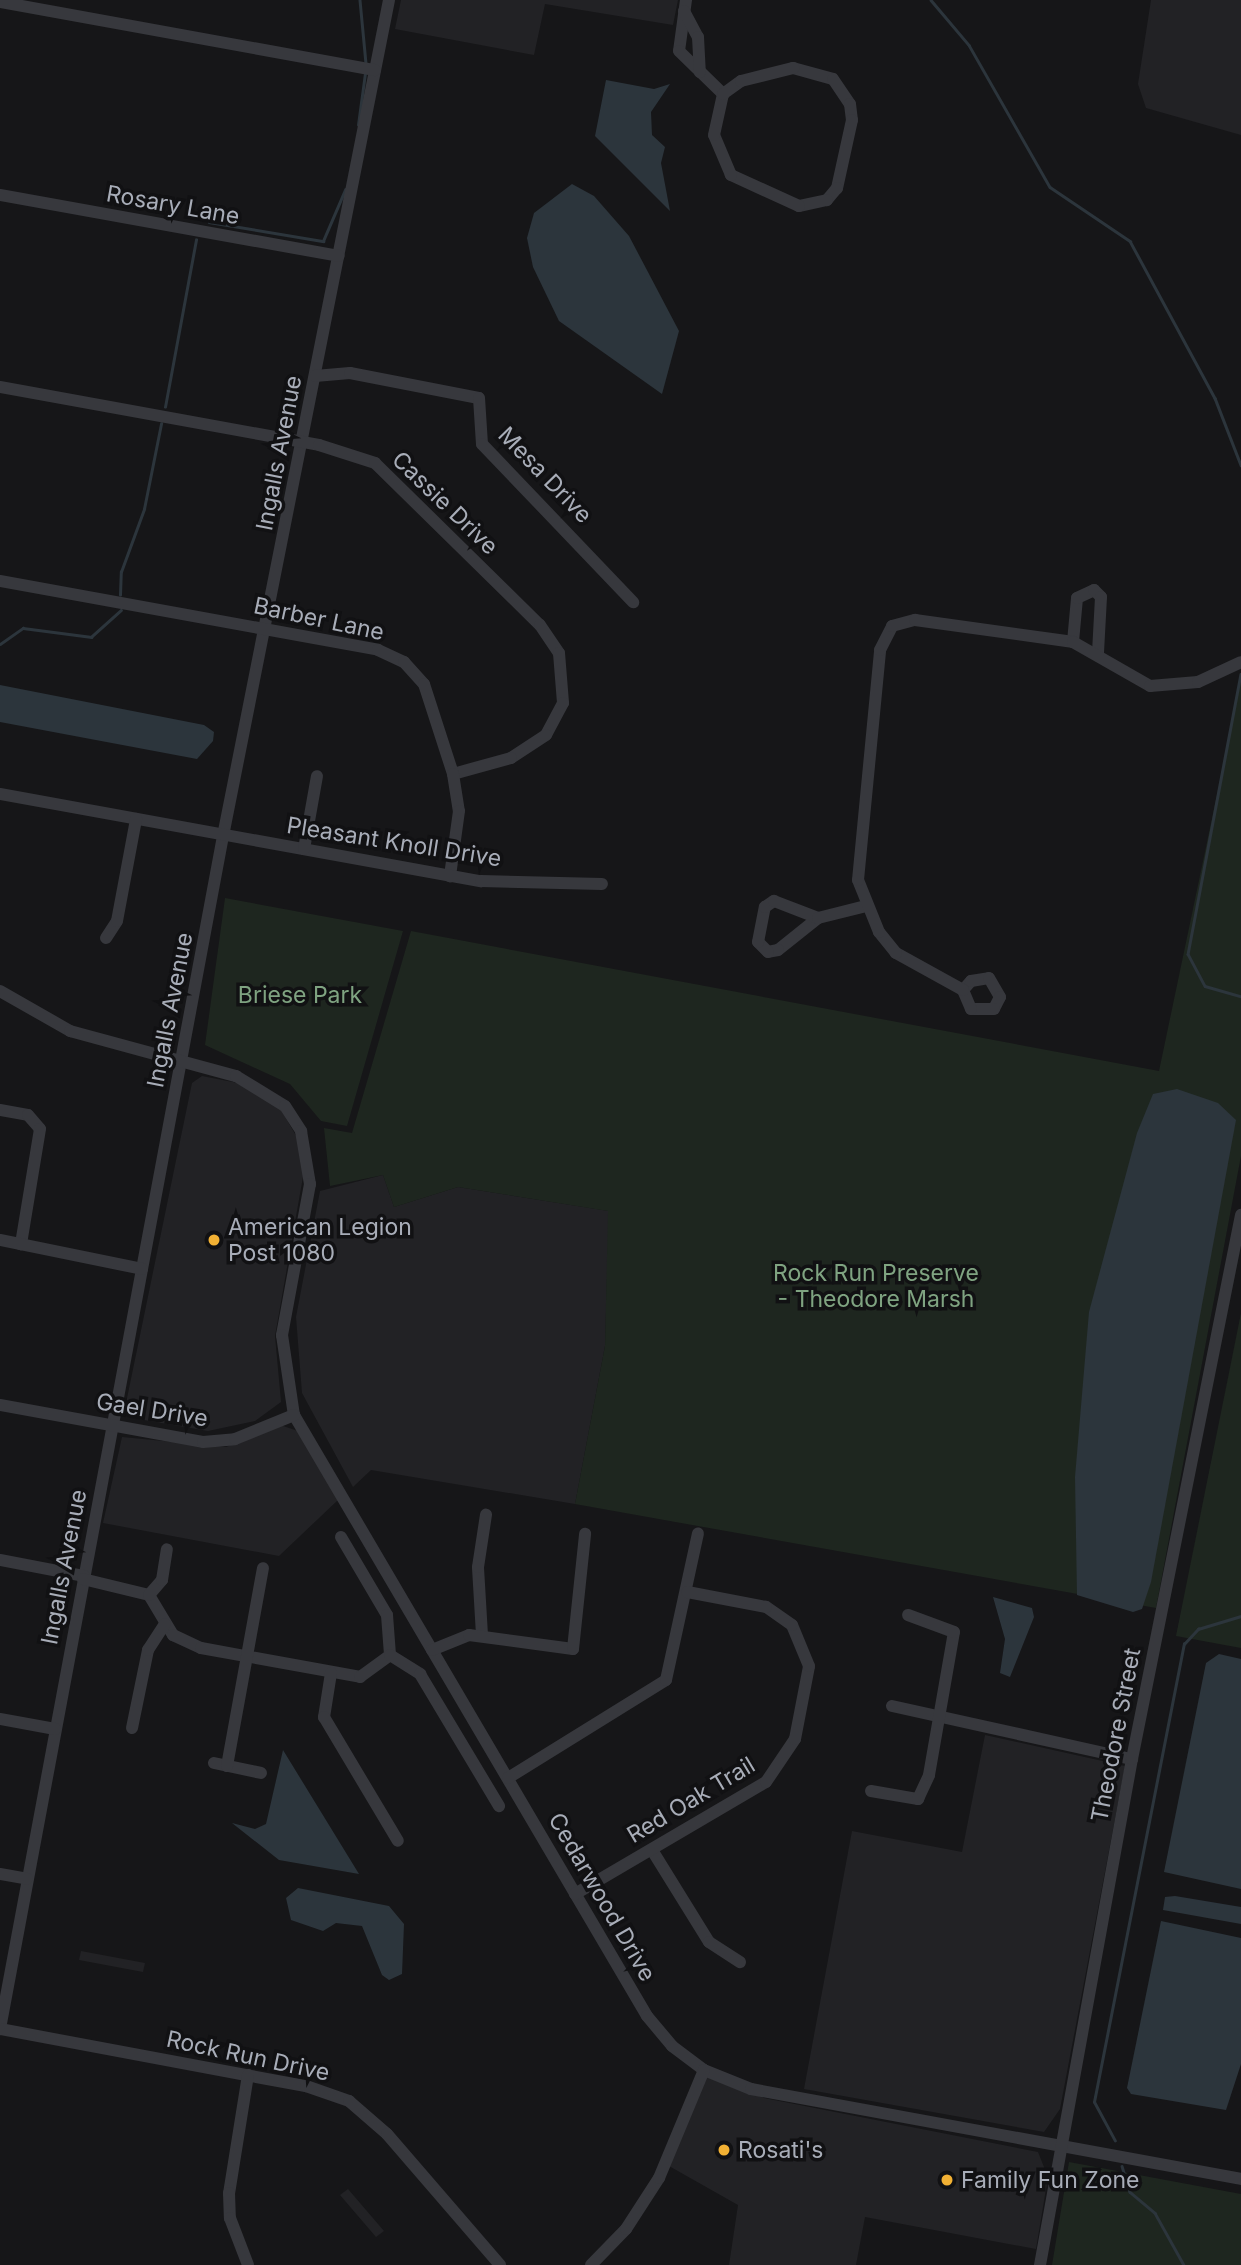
<!DOCTYPE html>
<html>
<head>
<meta charset="utf-8">
<style>
	body { margin:0 }
	#map { position:relative; width:1241px; height:2265px; overflow:hidden; background:#161618; font-family:Inter,sans-serif }
	div>[style] { position:absolute }
	[style*='--x'] { left:calc(var(--x)*1px); top:calc(var(--y)*1px); width:calc(var(--w)*1px); rotate:calc(var(--a)*1deg) }
	.built>* { inset:0; background:#222225 }
	.green>* { inset:0; background:#1e261f }
	.water>* { inset:0; background:#2c353c }
	.stream>* { height:2.5px; margin:-1.25px; padding:0 1.25px; transform-origin:1.25px; border-radius:1.25px; background:#2c353c }
	.minor>* { height:12px; margin:-6px; padding:0 6px; transform-origin:6px; border-radius:6px; background:#37383d }
	.dots>* { width:19px; height:19px; translate:-50% -50%; box-sizing:border-box; border:4px solid #111113; border-radius:50% }
	span { translate:-50% -50%; white-space:nowrap; text-align:center; line-height:1.15; -webkit-text-stroke:7px #111113; paint-order:stroke }
	.street-label { font-size:23px; color:#a8adb8 }
	.park-label { font-size:23px; color:#7fa381 }
	.poi-label { font-size:23px; color:#a8adb8 }
	.left { translate:0 -50%; text-align:left }
</style>
</head>
<body>
<div id="map">
	<div class="built">
		<div style="clip-path:polygon(401px 0,678px 0,673px 25px,545px 4px,534px 55px,395px 29px)"></div>
		<div style="clip-path:polygon(1151px 0,1241px 0,1241px 135px,1146px 108px,1138px 84px)"></div>
		<div style="clip-path:polygon(202px 1076px,243px 1084px,281px 1110px,298px 1139px,304px 1171px,275px 1336px,281px 1402px,255px 1421px,208px 1431px,138px 1419px,125px 1408px,192px 1083px)"></div>
		<div style="clip-path:polygon(383px 1175px,394px 1207px,458px 1187px,609px 1211px,605px 1346px,575px 1504px,371px 1470px,353px 1487px,302px 1393px,296px 1317px,320px 1191px)"></div>
		<div style="clip-path:polygon(280px 1425px,298px 1431px,338px 1500px,279px 1556px,103px 1523px,122px 1437px,226px 1447px)"></div>
		<div style="clip-path:polygon(985px 1735px,1125px 1766px,1060px 2109px,1044px 2132px,804px 2089px,852px 1831px,962px 1852px)"></div>
		<div style="clip-path:polygon(81px 1951px,145px 1963px,143px 1972px,79px 1960px)"></div>
		<div style="clip-path:polygon(707px 2076px,764px 2098px,1038px 2152px,1048px 2177px,1036px 2249px,865px 2217px,856px 2265px,729px 2265px,738px 2205px,669px 2166px)"></div>
		<div style="clip-path:polygon(348px 2189px,384px 2231px,376px 2237px,340px 2195px)"></div>
	</div>
	<div class="green">
		<div style="clip-path:polygon(1241px 680px,1241px 1156px,1156px 1608px,575px 1504px,605px 1346px,608px 1211px,458px 1187px,394px 1207px,383px 1175px,330px 1186px,324px 1128px,352px 1133px,411px 931px,1159px 1071px)"></div>
		<div style="clip-path:polygon(225px 898px,403px 931px,347px 1126px,321px 1121px,290px 1084px,205px 1045px)"></div>
		<div style="clip-path:polygon(1241px 1313px,1241px 1648px,1176px 1636px)"></div>
		<div style="clip-path:polygon(1069px 2162px,1241px 2194px,1241px 2265px,1052px 2265px)"></div>
	</div>
	<div class="water">
		<div style="clip-path:polygon(606px 80px,654px 89px,670px 84px,651px 112px,652px 135px,665px 147px,661px 163px,670px 211px,595px 136px)"></div>
		<div style="clip-path:polygon(572px 184px,594px 196px,629px 236px,679px 331px,662px 394px,559px 321px,533px 267px,527px 238px,534px 213px)"></div>
		<div style="clip-path:polygon(0 685px,204px 725px,214px 732px,213px 741px,197px 759px,0 722px)"></div>
		<div style="clip-path:polygon(1177px 1089px,1218px 1103px,1236px 1120px,1151px 1582px,1142px 1609px,1133px 1612px,1077px 1595px,1075px 1477px,1089px 1312px,1137px 1133px,1153px 1094px)"></div>
		<div style="clip-path:polygon(993px 1597px,1032px 1608px,1034px 1617px,1010px 1677px,1000px 1673px,1005px 1639px)"></div>
		<div style="clip-path:polygon(1219px 1654px,1241px 1659px,1241px 1889px,1164px 1872px,1206px 1663px)"></div>
		<div style="clip-path:polygon(283px 1750px,359px 1874px,279px 1860px,232px 1823px,255px 1829px,266px 1824px)"></div>
		<div style="clip-path:polygon(298px 1888px,389px 1906px,404px 1924px,402px 1974px,389px 1980px,382px 1975px,362px 1926px,336px 1923px,323px 1931px,291px 1920px,286px 1898px)"></div>
		<div style="clip-path:polygon(1175px 1896px,1241px 1907px,1241px 1924px,1163px 1910px,1165px 1897px)"></div>
		<div style="clip-path:polygon(1161px 1921px,1241px 1938px,1241px 2064px,1226px 2110px,1131px 2094px,1127px 2088px)"></div>
	</div>
	<div class="stream">
		<div style="--x:360;--y:0;--w:63;--a:84.6"></div>
		<div style="--x:931;--y:0;--w:59;--a:49.8"></div>
		<div style="--x:969;--y:45;--w:163;--a:60.3"></div>
		<div style="--x:1050;--y:187;--w:97;--a:34"></div>
		<div style="--x:1130;--y:241;--w:179;--a:61.6"></div>
		<div style="--x:1215;--y:398;--w:72;--a:68.8"></div>
		<div style="--x:358;--y:125;--w:52;--a:-82.3"></div>
		<div style="--x:209;--y:222;--w:116;--a:9.5"></div>
		<div style="--x:323;--y:241;--w:56;--a:-66.7"></div>
		<div style="--x:165;--y:407;--w:170;--a:-79.5"></div>
		<div style="--x:120;--y:595;--w:23;--a:-88"></div>
		<div style="--x:121;--y:572;--w:67;--a:-69.9"></div>
		<div style="--x:144;--y:509;--w:87;--a:-78.7"></div>
		<div style="--x:0;--y:644;--w:28;--a:-35"></div>
		<div style="--x:23;--y:628;--w:69;--a:7.5"></div>
		<div style="--x:91;--y:637;--w:40;--a:-42"></div>
		<div style="--x:1241;--y:674;--w:285;--a:100.7"></div>
		<div style="--x:1188;--y:954;--w:36;--a:62"></div>
		<div style="--x:1205;--y:986;--w:37;--a:16"></div>
		<div style="--x:1115;--y:2141;--w:44;--a:-118.3"></div>
		<div style="--x:1094;--y:2102;--w:467;--a:-78.9"></div>
		<div style="--x:1184;--y:1644;--w:21;--a:-47"></div>
		<div style="--x:1198;--y:1629;--w:45;--a:-16.8"></div>
		<div style="--x:1122;--y:2166;--w:27;--a:73"></div>
		<div style="--x:1130;--y:2192;--w:33;--a:40"></div>
		<div style="--x:1155;--y:2213;--w:60;--a:60.9"></div>
	</div>
	<div class="minor">
		<div style="--x:389;--y:0;--w:852;--a:101.23"></div>
		<div style="--x:223;--y:836;--w:1214;--a:100.59"></div>
		<div style="--x:0;--y:2029;--w:311;--a:10.6"></div>
		<div style="--x:306;--y:2086;--w:46;--a:19.2"></div>
		<div style="--x:349;--y:2101;--w:50;--a:41"></div>
		<div style="--x:387;--y:2134;--w:173;--a:49.2"></div>
		<div style="--x:686;--y:0;--w:51;--a:97.8"></div>
		<div style="--x:679;--y:51;--w:62;--a:44.3"></div>
		<div style="--x:0;--y:2;--w:381;--a:10.3"></div>
		<div style="--x:684;--y:11;--w:30;--a:62"></div>
		<div style="--x:698;--y:37;--w:35;--a:87"></div>
		<div style="--x:793;--y:68;--w:41;--a:15.4"></div>
		<div style="--x:833;--y:79;--w:30;--a:56"></div>
		<div style="--x:850;--y:104;--w:16;--a:83"></div>
		<div style="--x:852;--y:120;--w:70;--a:102.4"></div>
		<div style="--x:837;--y:188;--w:16;--a:130"></div>
		<div style="--x:827;--y:200;--w:29;--a:168"></div>
		<div style="--x:799;--y:206;--w:75;--a:-155.5"></div>
		<div style="--x:731;--y:175;--w:43;--a:-113"></div>
		<div style="--x:714;--y:135;--w:42;--a:-77.6"></div>
		<div style="--x:723;--y:94;--w:22;--a:-36"></div>
		<div style="--x:741;--y:81;--w:54;--a:-14"></div>
		<div style="--x:0;--y:195;--w:344;--a:10.2"></div>
		<div style="--x:315;--y:376;--w:35;--a:-5"></div>
		<div style="--x:350;--y:373;--w:131;--a:11"></div>
		<div style="--x:479;--y:398;--w:46;--a:86.3"></div>
		<div style="--x:482;--y:444;--w:219;--a:46.3"></div>
		<div style="--x:0;--y:387;--w:324;--a:10.3"></div>
		<div style="--x:319;--y:445;--w:59;--a:17.8"></div>
		<div style="--x:375;--y:463;--w:231;--a:44.5"></div>
		<div style="--x:540;--y:625;--w:34;--a:56"></div>
		<div style="--x:559;--y:653;--w:50;--a:85.4"></div>
		<div style="--x:563;--y:703;--w:36;--a:118"></div>
		<div style="--x:546;--y:735;--w:42;--a:146.7"></div>
		<div style="--x:511;--y:758;--w:60;--a:164.6"></div>
		<div style="--x:0;--y:581;--w:384;--a:10.3"></div>
		<div style="--x:378;--y:650;--w:29;--a:25"></div>
		<div style="--x:404;--y:662;--w:30;--a:48"></div>
		<div style="--x:424;--y:684;--w:95;--a:72.1"></div>
		<div style="--x:453;--y:774;--w:37;--a:81"></div>
		<div style="--x:459;--y:811;--w:66;--a:97.9"></div>
		<div style="--x:1073;--y:642;--w:44;--a:-84.8"></div>
		<div style="--x:1077;--y:598;--w:19;--a:-25"></div>
		<div style="--x:1094;--y:590;--w:10;--a:45"></div>
		<div style="--x:1101;--y:597;--w:56;--a:93.1"></div>
		<div style="--x:0;--y:794;--w:489;--a:10.3"></div>
		<div style="--x:481;--y:881;--w:121;--a:1.4"></div>
		<div style="--x:304;--y:849;--w:74;--a:-79.9"></div>
		<div style="--x:818;--y:918;--w:51;--a:141.3"></div>
		<div style="--x:778;--y:950;--w:10;--a:169"></div>
		<div style="--x:768;--y:952;--w:14;--a:-135"></div>
		<div style="--x:758;--y:942;--w:36;--a:-79"></div>
		<div style="--x:765;--y:907;--w:11;--a:-34"></div>
		<div style="--x:774;--y:901;--w:47;--a:21.1"></div>
		<div style="--x:818;--y:918;--w:49;--a:-14"></div>
		<div style="--x:106;--y:938;--w:20;--a:-57"></div>
		<div style="--x:117;--y:921;--w:104;--a:-79.4"></div>
		<div style="--x:963;--y:990;--w:12;--a:-48"></div>
		<div style="--x:971;--y:981;--w:18;--a:-9"></div>
		<div style="--x:989;--y:978;--w:22;--a:60"></div>
		<div style="--x:1000;--y:997;--w:13;--a:117"></div>
		<div style="--x:994;--y:1009;--w:23;--a:180"></div>
		<div style="--x:971;--y:1009;--w:21;--a:-113"></div>
		<div style="--x:963;--y:990;--w:77;--a:-151.1"></div>
		<div style="--x:896;--y:953;--w:27;--a:-129"></div>
		<div style="--x:879;--y:932;--w:56;--a:-112"></div>
		<div style="--x:858;--y:880;--w:231;--a:-84.5"></div>
		<div style="--x:880;--y:650;--w:27;--a:-63"></div>
		<div style="--x:892;--y:626;--w:24;--a:-15"></div>
		<div style="--x:915;--y:620;--w:160;--a:7.9"></div>
		<div style="--x:1073;--y:642;--w:89;--a:29.7"></div>
		<div style="--x:1150;--y:686;--w:48;--a:-4.8"></div>
		<div style="--x:1198;--y:682;--w:47;--a:-24.9"></div>
		<div style="--x:0;--y:991;--w:81;--a:29.7"></div>
		<div style="--x:70;--y:1031;--w:172;--a:15.2"></div>
		<div style="--x:236;--y:1076;--w:57;--a:31.5"></div>
		<div style="--x:285;--y:1106;--w:30;--a:57"></div>
		<div style="--x:301;--y:1131;--w:54;--a:80.4"></div>
		<div style="--x:310;--y:1184;--w:154;--a:100.5"></div>
		<div style="--x:282;--y:1335;--w:81;--a:81.5"></div>
		<div style="--x:294;--y:1415;--w:697;--a:59.57"></div>
		<div style="--x:647;--y:2016;--w:39;--a:50"></div>
		<div style="--x:672;--y:2046;--w:40;--a:37"></div>
		<div style="--x:704;--y:2070;--w:51;--a:22"></div>
		<div style="--x:751;--y:2089;--w:498;--a:10.4"></div>
		<div style="--x:0;--y:1110;--w:28;--a:10"></div>
		<div style="--x:28;--y:1115;--w:18;--a:49"></div>
		<div style="--x:40;--y:1129;--w:117;--a:99.4"></div>
		<div style="--x:0;--y:1240;--w:145;--a:11.5"></div>
		<div style="--x:0;--y:1405;--w:206;--a:10.3"></div>
		<div style="--x:203;--y:1442;--w:32;--a:-5"></div>
		<div style="--x:235;--y:1439;--w:64;--a:-22.1"></div>
		<div style="--x:341;--y:1537;--w:91;--a:59.5"></div>
		<div style="--x:387;--y:1615;--w:40;--a:85.7"></div>
		<div style="--x:0;--y:1560;--w:86;--a:10.8"></div>
		<div style="--x:83;--y:1579;--w:68;--a:13.6"></div>
		<div style="--x:149;--y:1595;--w:47;--a:59"></div>
		<div style="--x:173;--y:1635;--w:31;--a:25"></div>
		<div style="--x:201;--y:1648;--w:162;--a:10.3"></div>
		<div style="--x:360;--y:1677;--w:37;--a:-36"></div>
		<div style="--x:149;--y:1595;--w:20;--a:-49"></div>
		<div style="--x:162;--y:1580;--w:31;--a:-81"></div>
		<div style="--x:482;--y:1635;--w:68;--a:-93.4"></div>
		<div style="--x:478;--y:1567;--w:53;--a:-81.3"></div>
		<div style="--x:432;--y:1650;--w:40;--a:-22"></div>
		<div style="--x:469;--y:1635;--w:105;--a:7.7"></div>
		<div style="--x:573;--y:1649;--w:116;--a:-84"></div>
		<div style="--x:390;--y:1655;--w:36;--a:32"></div>
		<div style="--x:420;--y:1674;--w:154;--a:59.1"></div>
		<div style="--x:331;--y:1673;--w:45;--a:99"></div>
		<div style="--x:324;--y:1717;--w:144;--a:59.2"></div>
		<div style="--x:892;--y:1706;--w:246;--a:12.5"></div>
		<div style="--x:0;--y:1719;--w:56;--a:10.3"></div>
		<div style="--x:132;--y:1728;--w:80;--a:-78.4"></div>
		<div style="--x:148;--y:1650;--w:31;--a:-57"></div>
		<div style="--x:214;--y:1763;--w:48;--a:12"></div>
		<div style="--x:227;--y:1766;--w:201;--a:-79.7"></div>
		<div style="--x:508;--y:1778;--w:186;--a:-31.8"></div>
		<div style="--x:666;--y:1680;--w:150;--a:-77.7"></div>
		<div style="--x:871;--y:1791;--w:48;--a:9.7"></div>
		<div style="--x:918;--y:1799;--w:26;--a:-65"></div>
		<div style="--x:929;--y:1775;--w:145;--a:-80.1"></div>
		<div style="--x:954;--y:1632;--w:49;--a:-159.7"></div>
		<div style="--x:652;--y:1850;--w:108;--a:58.2"></div>
		<div style="--x:709;--y:1942;--w:37;--a:33"></div>
		<div style="--x:0;--y:1874;--w:27;--a:10"></div>
		<div style="--x:575;--y:1894;--w:221;--a:-30.4"></div>
		<div style="--x:766;--y:1782;--w:52;--a:-56"></div>
		<div style="--x:795;--y:1739;--w:74;--a:-79.1"></div>
		<div style="--x:809;--y:1666;--w:44;--a:-112.5"></div>
		<div style="--x:792;--y:1625;--w:32;--a:-145"></div>
		<div style="--x:766;--y:1607;--w:80;--a:-169.2"></div>
		<div style="--x:248;--y:2075;--w:120;--a:99.1"></div>
		<div style="--x:229;--y:2193;--w:25;--a:88"></div>
		<div style="--x:230;--y:2218;--w:50;--a:69"></div>
		<div style="--x:591;--y:2265;--w:50;--a:-45.8"></div>
		<div style="--x:626;--y:2229;--w:61;--a:-57.1"></div>
		<div style="--x:659;--y:2178;--w:117;--a:-67.4"></div>
		<div style="--x:1040;--y:2265;--w:514;--a:-79.7"></div>
		<div style="--x:1132;--y:1759;--w:555;--a:-78.67"></div>
	</div>
	<div class="dots">
		<div style="left:214px;top:1240px;background:#f2b134"></div>
		<div style="left:724px;top:2150px;background:#f2b134"></div>
		<div style="left:947px;top:2180px;background:#f2b134"></div>
	</div>
	<div class="street-label">
		<span style="left:173px;top:205px;rotate:10deg">Rosary Lane</span>
		<span style="left:279px;top:453px;rotate:-79deg">Ingalls Avenue</span>
		<span style="left:545px;top:475px;rotate:46deg">Mesa Drive</span>
		<span style="left:445px;top:503px;rotate:44deg">Cassie Drive</span>
		<span style="left:319px;top:619px;rotate:12deg">Barber Lane</span>
		<span style="left:394px;top:842px;rotate:9deg">Pleasant Knoll Drive</span>
		<span style="left:170px;top:1010px;rotate:-79deg">Ingalls Avenue</span>
		<span style="left:152px;top:1410px;rotate:9deg">Gael Drive</span>
		<span style="left:64px;top:1567px;rotate:-79deg">Ingalls Avenue</span>
		<span style="left:1116px;top:1735px;rotate:-79deg">Theodore Street</span>
		<span style="left:691px;top:1800px;rotate:-31deg">Red Oak Trail</span>
		<span style="left:602px;top:1897px;rotate:60deg">Cedarwood Drive</span>
		<span style="left:248px;top:2056px;rotate:12deg">Rock Run Drive</span>
	</div>
	<div class="park-label">
		<span style="left:300px;top:995px">Briese Park</span>
		<span style="left:876px;top:1286px">Rock Run Preserve<br>- Theodore Marsh</span>
	</div>
	<div class="poi-label">
		<span class="left" style="left:228px;top:1240px">American Legion<br>Post 1080</span>
		<span class="left" style="left:738px;top:2150px">Rosati's</span>
		<span class="left" style="left:961px;top:2180px">Family Fun Zone</span>
	</div>
</div>
</body>
</html>
